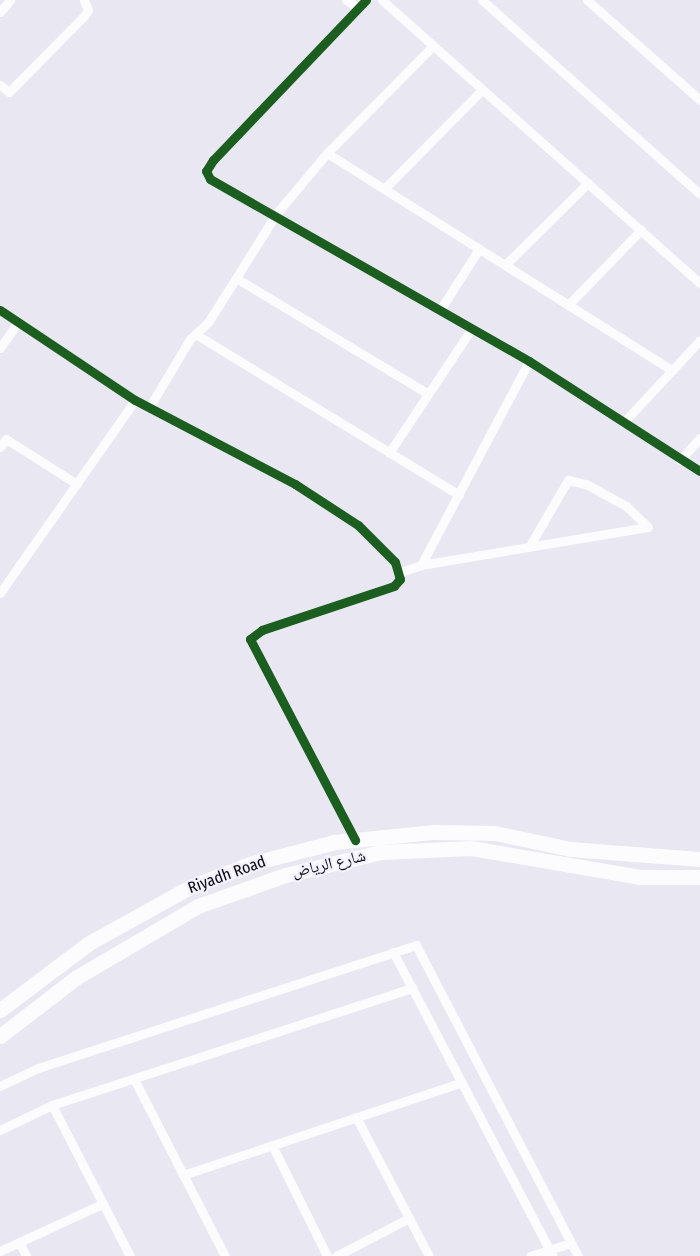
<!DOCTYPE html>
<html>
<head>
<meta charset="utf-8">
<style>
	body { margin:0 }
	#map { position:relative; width:700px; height:1256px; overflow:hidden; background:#e9e7f2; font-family:"Fira Sans Condensed","Noto Naskh Arabic",sans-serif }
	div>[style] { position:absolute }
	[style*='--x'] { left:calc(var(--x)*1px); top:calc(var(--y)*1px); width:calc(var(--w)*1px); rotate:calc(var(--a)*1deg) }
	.minor>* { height:9px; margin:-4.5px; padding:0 4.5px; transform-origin:4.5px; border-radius:4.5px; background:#fcfbfd }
	.primary>* { height:15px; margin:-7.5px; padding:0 7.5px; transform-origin:7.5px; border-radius:7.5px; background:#fcfbfd }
	.cycleway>* { height:9px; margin:-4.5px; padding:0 4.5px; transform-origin:4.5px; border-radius:4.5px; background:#1b5e20 }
	span { translate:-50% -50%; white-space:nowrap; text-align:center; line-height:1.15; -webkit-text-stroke:4.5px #f3f1fd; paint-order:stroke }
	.street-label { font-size:16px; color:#0d0b11 }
</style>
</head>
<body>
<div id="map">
	<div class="minor">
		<div style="--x:346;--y:0;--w:15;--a:32"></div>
		<div style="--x:366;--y:0;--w:221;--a:133.7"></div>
		<div style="--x:213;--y:160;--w:13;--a:122"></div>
		<div style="--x:206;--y:171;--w:9;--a:63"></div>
		<div style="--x:210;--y:179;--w:367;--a:29.7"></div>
		<div style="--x:529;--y:361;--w:203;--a:32.8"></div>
		<div style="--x:382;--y:0;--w:426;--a:41.7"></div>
		<div style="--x:482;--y:0;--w:292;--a:41.7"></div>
		<div style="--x:587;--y:0;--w:151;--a:41.5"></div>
		<div style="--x:0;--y:12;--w:16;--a:-50"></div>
		<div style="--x:0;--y:85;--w:11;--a:38"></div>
		<div style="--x:9;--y:92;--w:107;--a:-45.4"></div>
		<div style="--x:84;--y:16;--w:7;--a:-56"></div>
		<div style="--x:88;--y:10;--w:11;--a:-112"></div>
		<div style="--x:327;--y:153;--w:408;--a:32.2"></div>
		<div style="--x:384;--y:189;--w:139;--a:-45.3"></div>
		<div style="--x:505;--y:265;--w:117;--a:-44.7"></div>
		<div style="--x:236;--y:278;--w:224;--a:31.1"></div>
		<div style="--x:568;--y:305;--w:105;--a:-45.8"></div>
		<div style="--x:0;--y:310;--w:162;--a:33.7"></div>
		<div style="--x:135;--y:400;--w:181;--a:27.7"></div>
		<div style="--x:295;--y:484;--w:75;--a:33.1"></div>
		<div style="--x:358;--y:525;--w:52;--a:45"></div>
		<div style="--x:395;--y:562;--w:18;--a:74"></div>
		<div style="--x:400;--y:579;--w:9;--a:131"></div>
		<div style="--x:394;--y:586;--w:139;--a:161.6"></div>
		<div style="--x:262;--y:630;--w:15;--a:143"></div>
		<div style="--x:250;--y:639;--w:227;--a:62.4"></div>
		<div style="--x:440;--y:310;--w:72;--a:-57.4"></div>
		<div style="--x:197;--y:335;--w:307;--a:31.4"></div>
		<div style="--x:0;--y:348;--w:32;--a:-55"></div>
		<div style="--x:150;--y:406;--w:78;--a:-59.2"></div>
		<div style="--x:190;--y:339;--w:26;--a:-43"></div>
		<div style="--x:209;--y:321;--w:126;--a:-57.9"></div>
		<div style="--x:276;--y:214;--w:80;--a:-50.1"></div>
		<div style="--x:327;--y:153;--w:151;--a:-45.3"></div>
		<div style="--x:623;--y:423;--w:113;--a:-47.1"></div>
		<div style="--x:0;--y:447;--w:10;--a:-53"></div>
		<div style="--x:6;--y:439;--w:84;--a:32.4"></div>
		<div style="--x:389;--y:453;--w:150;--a:-56.4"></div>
		<div style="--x:680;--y:460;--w:30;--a:-48"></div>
		<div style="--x:529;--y:547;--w:78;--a:-59.8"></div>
		<div style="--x:568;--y:480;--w:18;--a:13"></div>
		<div style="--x:586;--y:484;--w:46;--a:28.8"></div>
		<div style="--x:626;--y:506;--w:30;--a:44"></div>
		<div style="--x:421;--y:565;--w:230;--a:-9.5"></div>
		<div style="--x:400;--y:572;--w:22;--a:-18"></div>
		<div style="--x:421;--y:565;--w:231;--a:-62.1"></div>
		<div style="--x:0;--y:593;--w:236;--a:-55"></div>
		<div style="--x:393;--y:952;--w:41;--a:62.2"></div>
		<div style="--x:134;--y:1079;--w:199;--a:62.8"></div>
		<div style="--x:0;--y:1086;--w:42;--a:-25.3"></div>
		<div style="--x:38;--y:1068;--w:398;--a:-18"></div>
		<div style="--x:416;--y:945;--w:351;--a:62.5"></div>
		<div style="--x:52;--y:1105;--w:170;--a:62.7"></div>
		<div style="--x:356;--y:1117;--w:157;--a:62.3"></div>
		<div style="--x:0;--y:1130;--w:58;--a:-25.7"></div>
		<div style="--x:52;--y:1105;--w:379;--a:-18"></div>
		<div style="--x:412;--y:988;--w:303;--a:62.3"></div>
		<div style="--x:272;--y:1145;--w:124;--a:63.6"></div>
		<div style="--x:183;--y:1175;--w:294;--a:-18.4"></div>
		<div style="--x:19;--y:1242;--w:16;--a:63"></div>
		<div style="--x:0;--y:1251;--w:112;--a:-24.7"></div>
		<div style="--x:336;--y:1256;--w:82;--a:-27.5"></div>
		<div style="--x:530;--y:1256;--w:43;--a:-17.6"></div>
	</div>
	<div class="primary">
		<div style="--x:0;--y:1010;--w:111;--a:-37"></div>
		<div style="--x:89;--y:943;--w:115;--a:-29"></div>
		<div style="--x:190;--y:887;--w:67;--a:-20.9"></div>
		<div style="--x:253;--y:863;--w:85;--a:-14.4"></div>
		<div style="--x:335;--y:842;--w:100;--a:-5.8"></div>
		<div style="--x:434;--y:832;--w:61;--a:0.9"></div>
		<div style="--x:495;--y:833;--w:77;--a:12"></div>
		<div style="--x:570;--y:849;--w:130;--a:4.4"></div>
		<div style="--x:0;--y:1036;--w:97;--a:-37.5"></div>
		<div style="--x:77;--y:977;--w:140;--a:-30.4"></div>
		<div style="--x:198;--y:906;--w:92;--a:-19.6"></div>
		<div style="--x:285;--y:875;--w:99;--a:-13.5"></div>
		<div style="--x:381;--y:852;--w:90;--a:-2.5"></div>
		<div style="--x:471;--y:848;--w:171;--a:9.7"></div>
		<div style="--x:640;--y:877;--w:60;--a:0"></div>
	</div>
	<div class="cycleway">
		<div style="--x:366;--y:0;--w:221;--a:133.7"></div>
		<div style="--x:213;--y:160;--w:13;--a:122"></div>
		<div style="--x:206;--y:171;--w:9;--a:63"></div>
		<div style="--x:210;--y:179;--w:367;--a:29.7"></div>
		<div style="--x:529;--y:361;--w:203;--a:32.8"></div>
		<div style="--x:0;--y:310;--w:162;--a:33.7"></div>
		<div style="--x:135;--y:400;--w:181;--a:27.7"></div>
		<div style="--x:295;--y:484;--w:75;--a:33.1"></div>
		<div style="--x:358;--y:525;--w:52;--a:45"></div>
		<div style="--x:395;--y:562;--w:18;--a:74"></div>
		<div style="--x:400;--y:579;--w:9;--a:131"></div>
		<div style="--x:394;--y:586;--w:139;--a:161.6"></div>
		<div style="--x:262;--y:630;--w:15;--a:143"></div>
		<div style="--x:250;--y:639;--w:227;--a:62.4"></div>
	</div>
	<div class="street-label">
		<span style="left:329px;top:864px;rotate:-13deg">شارع الرياض</span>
		<span style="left:227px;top:875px;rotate:-20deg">Riyadh Road</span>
	</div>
</div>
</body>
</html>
